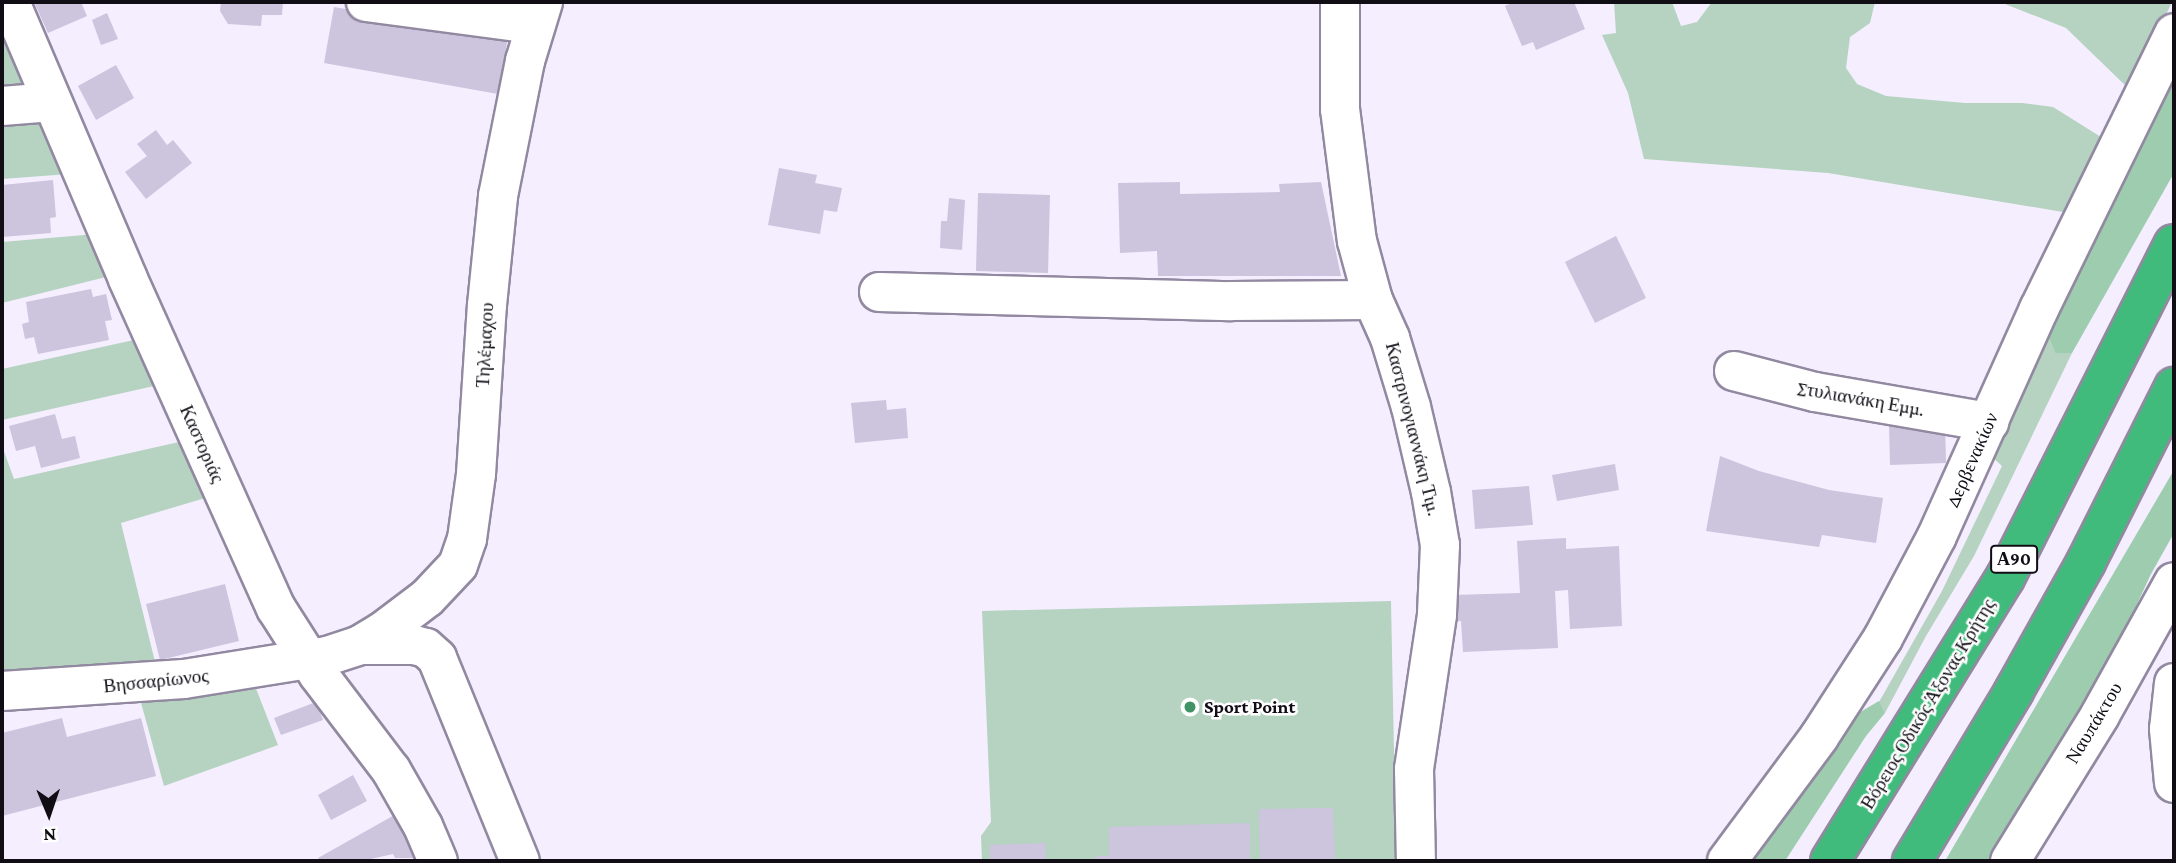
<!DOCTYPE html>
<html>
<head>
<meta charset="utf-8">
<style>
	body { margin:0 }
	#map { position:relative; width:2176px; height:863px; overflow:hidden; background:#f4eefe; font-family:"Crimson Pro",serif }
	div>[style] { position:absolute }
	[style*='--x'] { left:calc(var(--x)*1px); top:calc(var(--y)*1px); width:calc(var(--w)*1px); rotate:calc(var(--a)*1deg) }
	.green>* { inset:0; background:#b5d3c0 }
	.forest>* { inset:0; background:#9dccae }
	.building>* { inset:0; background:#cdc4de }
	.roads { filter:drop-shadow(2px 0 #9289a1) drop-shadow(-2px 0 #9289a1) drop-shadow(0 2px #9289a1) drop-shadow(0 -2px #9289a1) }
	.minor>* { height:38px; margin:-19px; padding:0 19px; transform-origin:19px; border-radius:19px; background:#fff }
	.highway>* { height:38px; margin:-19px; padding:0 19px; transform-origin:19px; border-radius:19px; background:#41bb7c }
	.dots>* { width:19px; height:19px; translate:-50% -50%; box-sizing:border-box; border:4px solid #fff; border-radius:50% }
	span { translate:-50% -50%; white-space:nowrap; text-align:center; line-height:1.15; -webkit-text-stroke:5px #fff; paint-order:stroke }
	.shield-label span { padding:2px 5px; background:#fff; border:2px solid; border-radius:5px; -webkit-text-stroke-width:0 }
	.shield-label { font-size:18px; color:#100d15; font-weight:700 }
	.street-label { font-size:19px; color:#100d15 }
	.poi-label { font-size:19px; color:#100d15; font-weight:700 }
	.left { translate:0 -50%; text-align:left }
	.frame { position:absolute; inset:0; border:4px solid #100d15; pointer-events:none }
	.north { position:absolute; left:14px; top:779px; width:70px; height:70px; -webkit-text-stroke:5px #fff; paint-order:stroke; rotate:178deg; font-size:19px; font-weight:700; line-height:28px; text-align:center; color:#100d15 }
	.north::after { content:''; display:block; margin:auto; width:24px; height:32px; background:#100d15; clip-path:polygon(50% 0,100% 100%,50% 72%,0 100%) }
</style>
</head>
<body>
<div id="map">
	<div class="green">
		<div style="clip-path:polygon(1614px 2px,1672px 2px,1681px 26px,1697px 22px,1712px 2px,1875px 2px,1870px 23px,1850px 37px,1846px 68px,1857px 84px,1886px 96px,1965px 103px,2022px 103px,2053px 107px,2101px 137px,2069px 213px,1828px 173px,1644px 159px,1628px 93px,1602px 35px,1616px 33px)"></div>
		<div style="clip-path:polygon(2000px 2px,2172px 2px,2130px 90px,2066px 28px)"></div>
		<div style="clip-path:polygon(2px 21px,30px 90px,2px 93px)"></div>
		<div style="clip-path:polygon(44px 116px,69px 174px,2px 179px,2px 119px)"></div>
		<div style="clip-path:polygon(96px 234px,114px 275px,2px 303px,2px 242px)"></div>
		<div style="clip-path:polygon(2048px 336px,2055px 353px,2072px 353px,1974px 556px,1926px 636px,1885px 713px,1879px 702px,1942px 591px,2002px 466px,1992px 457px)"></div>
		<div style="clip-path:polygon(143px 338px,163px 384px,2px 420px,2px 369px)"></div>
		<div style="clip-path:polygon(188px 440px,212px 496px,121px 523px,156px 666px,2px 676px,2px 446px,14px 479px)"></div>
		<div style="clip-path:polygon(1391px 601px,1395px 804px,1399px 861px,982px 861px,981px 836px,991px 822px,982px 611px)"></div>
		<div style="clip-path:polygon(255px 686px,278px 745px,164px 786px,140px 699px)"></div>
	</div>
	<div class="forest">
		<div style="clip-path:polygon(2174px 78px,2174px 173px,2072px 353px,2055px 353px,2048px 336px)"></div>
		<div style="clip-path:polygon(2174px 470px,2174px 533px,2151px 574px,2080px 726px,1989px 861px,1945px 861px)"></div>
		<div style="clip-path:polygon(1879px 701px,1885px 713px,1866px 736px,1785px 861px,1745px 861px,1845px 721px)"></div>
	</div>
	<div class="building">
		<div style="clip-path:polygon(34px 2px,81px 2px,87px 16px,48px 33px)"></div>
		<div style="clip-path:polygon(221px 2px,283px 2px,282px 15px,262px 15px,261px 26px,228px 24px,220px 11px)"></div>
		<div style="clip-path:polygon(1514px 2px,1574px 2px,1585px 29px,1536px 50px,1533px 42px,1522px 46px,1505px 6px)"></div>
		<div style="clip-path:polygon(334px 7px,508px 37px,498px 94px,324px 63px)"></div>
		<div style="clip-path:polygon(107px 13px,118px 39px,101px 45px,92px 20px)"></div>
		<div style="clip-path:polygon(116px 65px,134px 98px,96px 120px,78px 86px)"></div>
		<div style="clip-path:polygon(156px 130px,167px 145px,173px 140px,192px 163px,146px 199px,125px 172px,147px 156px,137px 144px)"></div>
		<div style="clip-path:polygon(779px 168px,817px 175px,815px 183px,842px 188px,837px 212px,824px 210px,820px 234px,768px 225px)"></div>
		<div style="clip-path:polygon(53px 180px,56px 217px,50px 218px,51px 233px,2px 237px,2px 185px)"></div>
		<div style="clip-path:polygon(1180px 182px,1180px 194px,1280px 192px,1279px 184px,1321px 182px,1341px 276px,1158px 276px,1157px 251px,1120px 253px,1118px 183px)"></div>
		<div style="clip-path:polygon(978px 193px,1050px 195px,1048px 273px,976px 271px)"></div>
		<div style="clip-path:polygon(949px 198px,965px 200px,962px 250px,940px 248px,941px 221px,947px 221px)"></div>
		<div style="clip-path:polygon(1616px 236px,1646px 298px,1595px 323px,1565px 262px)"></div>
		<div style="clip-path:polygon(91px 289px,93px 297px,106px 294px,112px 320px,105px 321px,109px 340px,38px 354px,34px 337px,25px 339px,22px 324px,29px 322px,26px 302px)"></div>
		<div style="clip-path:polygon(886px 400px,887px 410px,906px 408px,908px 438px,855px 443px,851px 403px)"></div>
		<div style="clip-path:polygon(55px 414px,62px 439px,75px 436px,80px 458px,41px 468px,35px 446px,16px 451px,9px 426px)"></div>
		<div style="clip-path:polygon(1945px 422px,1946px 463px,1890px 465px,1889px 424px)"></div>
		<div style="clip-path:polygon(1720px 456px,1759px 471px,1829px 490px,1883px 498px,1876px 543px,1822px 535px,1819px 547px,1706px 531px)"></div>
		<div style="clip-path:polygon(1615px 464px,1619px 490px,1557px 501px,1552px 475px)"></div>
		<div style="clip-path:polygon(1529px 486px,1533px 525px,1475px 529px,1472px 490px)"></div>
		<div style="clip-path:polygon(1566px 538px,1566px 549px,1619px 546px,1622px 626px,1570px 629px,1568px 590px,1555px 591px,1558px 648px,1463px 652px,1461px 621px,1455px 621px,1453px 595px,1520px 593px,1517px 541px)"></div>
		<div style="clip-path:polygon(225px 584px,239px 641px,160px 660px,146px 604px)"></div>
		<div style="clip-path:polygon(316px 702px,323px 720px,281px 735px,274px 718px)"></div>
		<div style="clip-path:polygon(62px 718px,67px 737px,141px 718px,156px 776px,2px 816px,2px 733px)"></div>
		<div style="clip-path:polygon(353px 775px,367px 801px,331px 820px,318px 795px)"></div>
		<div style="clip-path:polygon(1333px 808px,1335px 861px,1260px 861px,1259px 809px)"></div>
		<div style="clip-path:polygon(398px 813px,418px 858px,395px 858px,393px 854px,362px 861px,320px 861px,318px 858px)"></div>
		<div style="clip-path:polygon(1250px 823px,1250px 861px,1096px 861px,1096px 856px,1109px 856px,1109px 827px)"></div>
		<div style="clip-path:polygon(1045px 843px,1046px 861px,990px 861px,990px 845px)"></div>
	</div>
	<div class="roads">
		<div class="minor">
			<div style="--x:10;--y:2;--w:301;--a:66.9"></div>
			<div style="--x:128;--y:279;--w:361;--a:65.8"></div>
			<div style="--x:276;--y:608;--w:78;--a:57.5"></div>
			<div style="--x:318;--y:674;--w:121;--a:52.8"></div>
			<div style="--x:391;--y:770;--w:64;--a:60.3"></div>
			<div style="--x:423;--y:826;--w:38;--a:67"></div>
			<div style="--x:366;--y:2;--w:169;--a:7.5"></div>
			<div style="--x:1340;--y:2;--w:107;--a:90"></div>
			<div style="--x:1340;--y:109;--w:133;--a:82.7"></div>
			<div style="--x:1357;--y:241;--w:61;--a:74.8"></div>
			<div style="--x:1373;--y:300;--w:42;--a:65.9"></div>
			<div style="--x:1390;--y:338;--w:72;--a:73.1"></div>
			<div style="--x:1411;--y:407;--w:87;--a:76.8"></div>
			<div style="--x:1431;--y:492;--w:54;--a:80.4"></div>
			<div style="--x:1440;--y:545;--w:70;--a:92.5"></div>
			<div style="--x:1437;--y:615;--w:156;--a:98.5"></div>
			<div style="--x:1414;--y:769;--w:92;--a:88.8"></div>
			<div style="--x:2;--y:106;--w:50;--a:-4.6"></div>
			<div style="--x:879;--y:292;--w:352;--a:1.5"></div>
			<div style="--x:1231;--y:301;--w:142;--a:-0.4"></div>
			<div style="--x:1734;--y:371;--w:84;--a:14.5"></div>
			<div style="--x:1815;--y:392;--w:177;--a:9.8"></div>
			<div style="--x:360;--y:645;--w:54;--a:0"></div>
			<div style="--x:414;--y:645;--w:12;--a:14"></div>
			<div style="--x:426;--y:648;--w:15;--a:42"></div>
			<div style="--x:437;--y:658;--w:219;--a:67.8"></div>
			<div style="--x:2174;--y:683;--w:46;--a:96.2"></div>
			<div style="--x:2169;--y:729;--w:54;--a:84.7"></div>
			<div style="--x:2;--y:691;--w:182;--a:-3.8"></div>
			<div style="--x:184;--y:679;--w:145;--a:-9.1"></div>
			<div style="--x:327;--y:656;--w:35;--a:-18"></div>
			<div style="--x:360;--y:645;--w:26;--a:-31"></div>
			<div style="--x:382;--y:632;--w:56;--a:-37.1"></div>
			<div style="--x:427;--y:598;--w:45;--a:-46.8"></div>
			<div style="--x:458;--y:565;--w:28;--a:-71"></div>
			<div style="--x:467;--y:539;--w:66;--a:-82.1"></div>
			<div style="--x:476;--y:474;--w:169;--a:-86.3"></div>
			<div style="--x:487;--y:305;--w:110;--a:-84.2"></div>
			<div style="--x:498;--y:196;--w:138;--a:-78.7"></div>
			<div style="--x:525;--y:61;--w:62;--a:-73"></div>
			<div style="--x:1727;--y:861;--w:154;--a:-53.4"></div>
			<div style="--x:1819;--y:737;--w:118;--a:-57.1"></div>
			<div style="--x:1883;--y:638;--w:115;--a:-62.1"></div>
			<div style="--x:1937;--y:536;--w:249;--a:-65.8"></div>
			<div style="--x:2039;--y:309;--w:307;--a:-63.9"></div>
			<div style="--x:2010;--y:861;--w:172;--a:-58.3"></div>
			<div style="--x:2100;--y:715;--w:152;--a:-60.9"></div>
		</div>
		<div class="highway">
			<div style="--x:1830;--y:861;--w:333;--a:-58.3"></div>
			<div style="--x:2005;--y:578;--w:374;--a:-63.2"></div>
			<div style="--x:1912;--y:861;--w:198;--a:-59"></div>
			<div style="--x:2014;--y:691;--w:148;--a:-60.8"></div>
			<div style="--x:2086;--y:562;--w:196;--a:-63.3"></div>
		</div>
	</div>
	<div class="dots">
		<div style="left:1190px;top:707px;background:#3f9365"></div>
	</div>
	<div class="shield-label">
		<span style="left:2014px;top:559px">Α90</span>
	</div>
	<div class="street-label">
		<span style="left:485px;top:345px;rotate:-87deg">Τηλέμαχου</span>
		<span style="left:1861px;top:399px;rotate:10deg">Στυλιανάκη Εμμ.</span>
		<span style="left:1413px;top:429px;rotate:76deg">Καστρινογιαννάκη Τιμ.</span>
		<span style="left:202px;top:444px;rotate:66deg">Καστοριάς</span>
		<span style="left:1972px;top:460px;rotate:-66deg">Δερβενακίων</span>
		<span style="left:156px;top:681px;rotate:-6deg">Βησσαρίωνος</span>
		<span style="left:1928px;top:704px;rotate:-59deg">Βόρειος Οδικός Άξονας Κρήτης</span>
		<span style="left:2094px;top:723px;rotate:-59deg">Ναυπάκτου</span>
	</div>
	<div class="poi-label">
		<span class="left" style="left:1204px;top:707px">Sport Point</span>
	</div>
	<div class="frame"></div>
	<div class="north">N</div>
</div>
</body>
</html>
